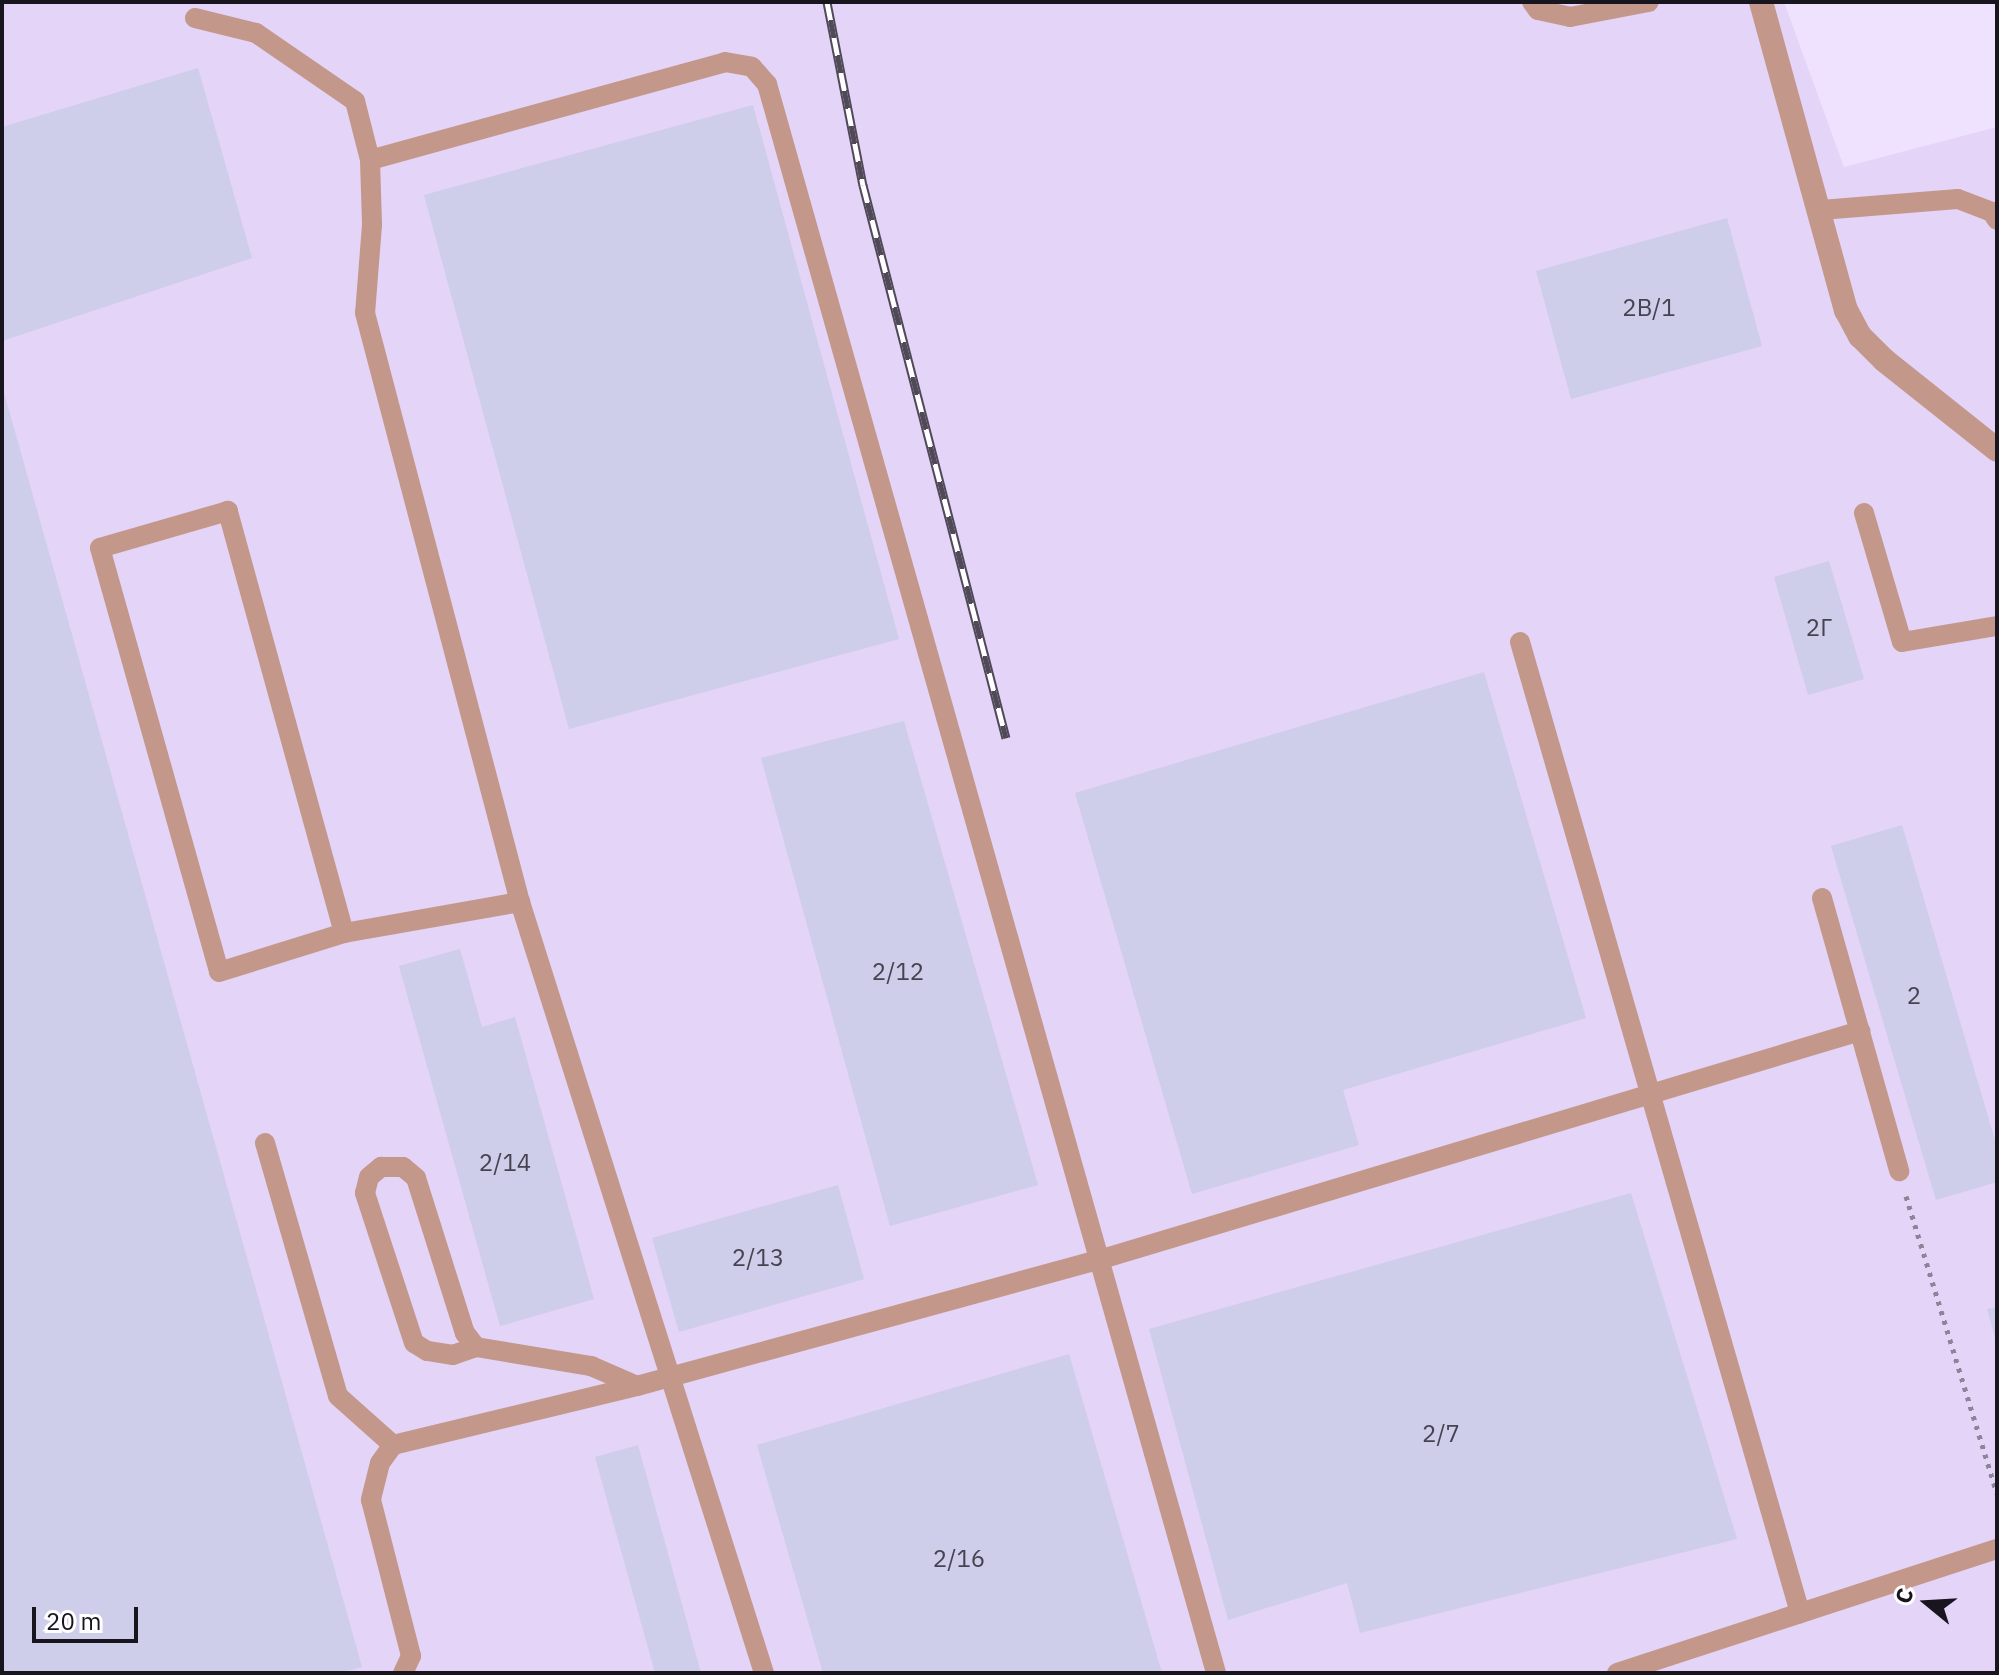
<!DOCTYPE html>
<html>
<head>
<meta charset="utf-8">
<style>
	body { margin:0 }
	#map { position:relative; width:1999px; height:1675px; overflow:hidden; background:#efe2fe; font-family:"IBM Plex Sans",sans-serif }
	div>[style] { position:absolute }
	[style*='--x'] { left:calc(var(--x)*1px); top:calc(var(--y)*1px); width:calc(var(--w)*1px); rotate:calc(var(--a)*1deg) }
	.built>* { inset:0; background:#e4d4f7 }
	.building>* { inset:0; background:#cecdea }
	.path>* { height:5px; margin-top:-2.5px; transform-origin:0; background:repeating-linear-gradient(90deg,#8d8497 0 4px,transparent 0 10px) }
	.lane>* { height:20px; margin:-10px; padding:0 10px; transform-origin:10px; border-radius:10px; background:#c3988a }
	.street>* { height:24px; margin:-12px; padding:0 12px; transform-origin:12px; border-radius:12px; background:#c3988a }
	.rail>* { height:9px; margin-top:-4.5px; transform-origin:0; background:repeating-linear-gradient(90deg,#fff 0 18px,#504957 0 36px); box-sizing:border-box; border-block:2px solid #504957 }
	span { translate:-50% -50%; white-space:nowrap; text-align:center; line-height:1.15; -webkit-text-stroke:7px #fff; paint-order:stroke }
	.number-label { font-size:24px; color:#464351 }
	.number-label span { -webkit-text-stroke-width:0 }
	.frame { position:absolute; inset:0; border:4px solid #19151e; pointer-events:none }
	.north { position:absolute; left:1887px; top:1563px; width:80px; height:80px; -webkit-text-stroke:6px #fff; paint-order:stroke; rotate:288deg; font-size:22px; font-weight:700; line-height:32px; text-align:center; color:#19151e }
	.north::after { content:''; display:block; margin:auto; width:28px; height:36px; background:#19151e; clip-path:polygon(50% 0,100% 100%,50% 72%,0 100%) }
	.scale { position:absolute; left:32px; top:1607px; width:106px; height:36px; box-sizing:border-box; border:4px solid #19151e; border-top:0; padding-left:10px; font-size:24px; line-height:28px; white-space:nowrap; color:#19151e; -webkit-text-stroke:6px #fff; paint-order:stroke }
</style>
</head>
<body>
<div id="map">
	<div class="built">
		<div style="clip-path:polygon(2px 2px,1784px 2px,1844px 167px,1997px 127px,1997px 1673px,2px 1673px)"></div>
	</div>
	<div class="building">
		<div style="clip-path:polygon(198px 68px,252px 258px,2px 341px,2px 127px)"></div>
		<div style="clip-path:polygon(753px 105px,899px 639px,569px 729px,424px 195px)"></div>
		<div style="clip-path:polygon(1727px 218px,1762px 346px,1571px 399px,1536px 271px)"></div>
		<div style="clip-path:polygon(3px 389px,362px 1667px,339px 1673px,2px 1673px)"></div>
		<div style="clip-path:polygon(1829px 561px,1864px 679px,1808px 695px,1774px 577px)"></div>
		<div style="clip-path:polygon(1484px 672px,1586px 1018px,1343px 1090px,1359px 1145px,1192px 1194px,1075px 793px)"></div>
		<div style="clip-path:polygon(904px 721px,1038px 1185px,890px 1226px,761px 758px)"></div>
		<div style="clip-path:polygon(1902px 825px,1997px 1147px,1997px 1182px,1936px 1200px,1831px 846px)"></div>
		<div style="clip-path:polygon(460px 949px,482px 1027px,515px 1017px,594px 1299px,500px 1326px,399px 966px)"></div>
		<div style="clip-path:polygon(838px 1185px,864px 1279px,679px 1332px,652px 1238px)"></div>
		<div style="clip-path:polygon(1631px 1193px,1737px 1539px,1360px 1633px,1347px 1583px,1228px 1620px,1149px 1329px)"></div>
		<div style="clip-path:polygon(1997px 1307px,1997px 1341px,1996px 1341px,1987px 1309px)"></div>
		<div style="clip-path:polygon(1069px 1354px,1162px 1673px,823px 1673px,757px 1445px)"></div>
		<div style="clip-path:polygon(638px 1445px,701px 1673px,655px 1673px,595px 1457px)"></div>
	</div>
	<div class="path">
		<div style="--x:1906;--y:1196;--w:311;--a:73"></div>
	</div>
	<div class="lane">
		<div style="--x:1532;--y:2;--w:10;--a:53"></div>
		<div style="--x:1538;--y:10;--w:33;--a:12"></div>
		<div style="--x:1570;--y:17;--w:80;--a:-10.8"></div>
		<div style="--x:195;--y:18;--w:63;--a:13.8"></div>
		<div style="--x:256;--y:33;--w:120;--a:34.5"></div>
		<div style="--x:355;--y:101;--w:61;--a:75.7"></div>
		<div style="--x:370;--y:160;--w:65;--a:88.2"></div>
		<div style="--x:372;--y:225;--w:88;--a:94.5"></div>
		<div style="--x:365;--y:313;--w:609;--a:75.26"></div>
		<div style="--x:520;--y:902;--w:809;--a:72.44"></div>
		<div style="--x:370;--y:160;--w:368;--a:-15.4"></div>
		<div style="--x:725;--y:62;--w:27;--a:10"></div>
		<div style="--x:752;--y:67;--w:23;--a:49"></div>
		<div style="--x:767;--y:84;--w:1651;--a:74.22"></div>
		<div style="--x:1821;--y:210;--w:137;--a:-4.6"></div>
		<div style="--x:1958;--y:199;--w:36;--a:21"></div>
		<div style="--x:1992;--y:212;--w:9;--a:58"></div>
		<div style="--x:1864;--y:513;--w:134;--a:73.6"></div>
		<div style="--x:1902;--y:642;--w:96;--a:-9.6"></div>
		<div style="--x:1520;--y:642;--w:1011;--a:73.91"></div>
		<div style="--x:1822;--y:898;--w:284;--a:74.2"></div>
		<div style="--x:344;--y:933;--w:438;--a:-105.4"></div>
		<div style="--x:228;--y:511;--w:133;--a:163.9"></div>
		<div style="--x:100;--y:548;--w:440;--a:74.3"></div>
		<div style="--x:219;--y:972;--w:131;--a:-17.3"></div>
		<div style="--x:344;--y:933;--w:179;--a:-10"></div>
		<div style="--x:265;--y:1143;--w:263;--a:73.9"></div>
		<div style="--x:338;--y:1396;--w:74;--a:41.7"></div>
		<div style="--x:393;--y:1445;--w:251;--a:-13.6"></div>
		<div style="--x:637;--y:1386;--w:482;--a:-15.3"></div>
		<div style="--x:1102;--y:1259;--w:792;--a:-16.74"></div>
		<div style="--x:476;--y:1347;--w:24;--a:161"></div>
		<div style="--x:453;--y:1355;--w:26;--a:-171"></div>
		<div style="--x:427;--y:1351;--w:15;--a:-148"></div>
		<div style="--x:414;--y:1343;--w:158;--a:-108.1"></div>
		<div style="--x:365;--y:1193;--w:16;--a:-76"></div>
		<div style="--x:369;--y:1177;--w:16;--a:-40"></div>
		<div style="--x:381;--y:1167;--w:22;--a:0"></div>
		<div style="--x:403;--y:1167;--w:17;--a:40"></div>
		<div style="--x:416;--y:1178;--w:163;--a:72.5"></div>
		<div style="--x:465;--y:1333;--w:18;--a:52"></div>
		<div style="--x:476;--y:1347;--w:117;--a:9.4"></div>
		<div style="--x:591;--y:1366;--w:50;--a:23.5"></div>
		<div style="--x:393;--y:1445;--w:22;--a:126"></div>
		<div style="--x:380;--y:1463;--w:38;--a:104"></div>
		<div style="--x:371;--y:1500;--w:161;--a:75.6"></div>
		<div style="--x:411;--y:1656;--w:19;--a:115"></div>
		<div style="--x:1617;--y:1673;--w:400;--a:-18.1"></div>
	</div>
	<div class="street">
		<div style="--x:1761;--y:2;--w:320;--a:74.6"></div>
		<div style="--x:1846;--y:310;--w:30;--a:62"></div>
		<div style="--x:1860;--y:336;--w:34;--a:45"></div>
		<div style="--x:1884;--y:360;--w:144;--a:38.5"></div>
	</div>
	<div class="rail">
		<div style="--x:827;--y:2;--w:187;--a:78.9"></div>
		<div style="--x:863;--y:185;--w:571;--a:75.5"></div>
	</div>
	<div class="number-label">
		<span style="left:1649px;top:308px">2В/1</span>
		<span style="left:1819px;top:628px">2Г</span>
		<span style="left:898px;top:972px">2/12</span>
		<span style="left:1914px;top:996px">2</span>
		<span style="left:505px;top:1163px">2/14</span>
		<span style="left:758px;top:1258px">2/13</span>
		<span style="left:1441px;top:1434px">2/7</span>
		<span style="left:959px;top:1559px">2/16</span>
	</div>
	<div class="frame"></div>
	<div class="north">С</div>
	<div class="scale">20 m</div>
</div>
</body>
</html>
